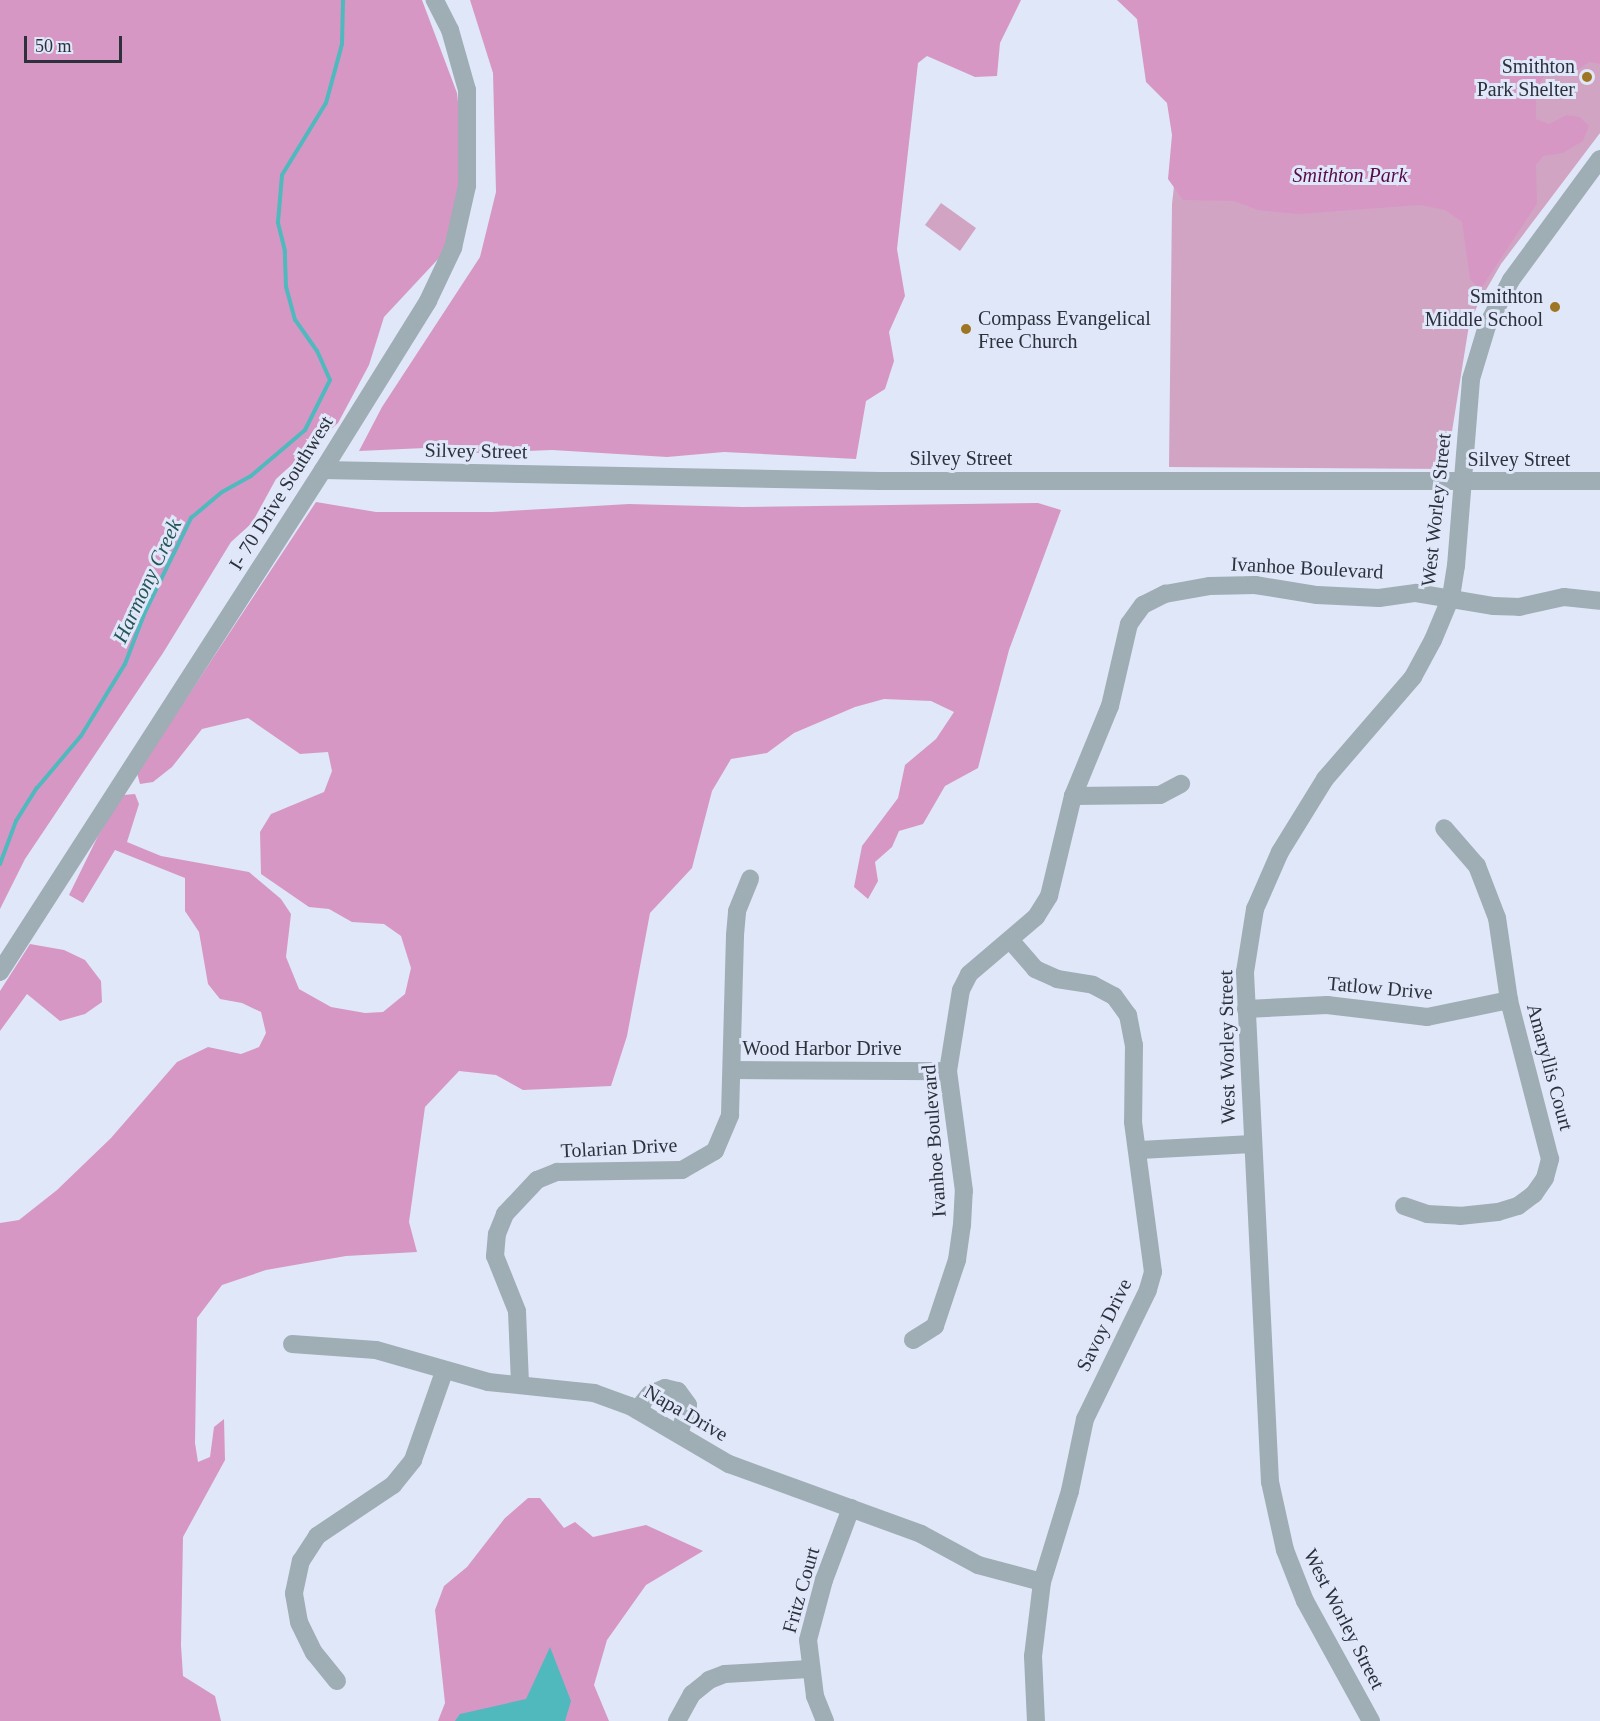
<!DOCTYPE html>
<html>
<head>
<meta charset="utf-8">
<style>
	body { margin:0 }
	#map { position:relative; width:1600px; height:1721px; overflow:hidden; background:#dfe7f9; font-family:Georgia,serif }
	div>[style] { position:absolute }
	[style*='--x'] { left:calc(var(--x)*1px); top:calc(var(--y)*1px); width:calc(var(--w)*1px); rotate:calc(var(--a)*1deg) }
	.green>* { inset:0; background:#d2a4c4 }
	.forest>* { inset:0; background:#d797c5 }
	.water>* { inset:0; background:#4fb9bd }
	.stream>* { height:4px; margin:-2px; padding:0 2px; transform-origin:2px; border-radius:2px; background:#4fb9bd }
	.minor>* { height:18px; margin:-9px; padding:0 9px; transform-origin:9px; border-radius:9px; background:#9fadb5 }
	.dots>* { width:16px; height:16px; translate:-50% -50%; box-sizing:border-box; border:3px solid #dfe7f9; border-radius:50% }
	span { translate:-50% -50%; white-space:nowrap; text-align:center; line-height:1.15; -webkit-text-stroke:6px #dfe7f9; paint-order:stroke }
	.poi-label { font-size:20px; color:#2c313c }
	.right { translate:-100% -50%; text-align:right }
	.left { translate:0 -50%; text-align:left }
	.park-label { font-size:20px; color:#570b49; font-style:italic }
	.street-label { font-size:20px; color:#2c313c }
	.water-label { font-size:21px; color:#255456; font-style:italic }
	.scale { position:absolute; left:24px; top:36px; width:98px; height:27px; box-sizing:border-box; border:3px solid #2c313c; border-top:0; padding-left:8px; font-size:18px; line-height:21px; white-space:nowrap; color:#2c313c; -webkit-text-stroke:4px #dfe7f9; paint-order:stroke }
</style>
</head>
<body>
<div id="map">
	<div class="green">
		<div style="clip-path:polygon(1195px 0,1539px 0,1600px 16px,1600px 133px,1501px 264px,1479px 302px,1469px 325px,1446px 469px,1169px 467px,1172px 204px)"></div>
		<div style="clip-path:polygon(941px 203px,976px 228px,960px 251px,925px 225px)"></div>
	</div>
	<div class="forest">
		<div style="clip-path:polygon(0 0,422px 0,457px 93px,464px 154px,457px 218px,440px 257px,384px 317px,369px 365px,338px 423px,276px 479px,252px 523px,231px 542px,163px 653px,25px 859px,0 909px)"></div>
		<div style="clip-path:polygon(470px 0,1021px 0,1000px 43px,997px 76px,975px 77px,927px 56px,918px 63px,897px 249px,905px 296px,889px 332px,894px 361px,885px 389px,866px 401px,856px 459px,724px 452px,667px 457px,552px 450px,474px 453px,447px 447px,359px 451px,382px 407px,480px 257px,496px 192px,493px 73px)"></div>
		<div style="clip-path:polygon(1117px 0,1600px 0,1600px 64px,1589px 62px,1575px 72px,1545px 75px,1536px 89px,1536px 119px,1549px 124px,1567px 115px,1580px 117px,1589px 126px,1583px 141px,1563px 153px,1543px 156px,1536px 165px,1537px 204px,1480px 290px,1470px 279px,1462px 222px,1445px 210px,1420px 205px,1298px 214px,1258px 210px,1234px 201px,1183px 200px,1168px 179px,1172px 135px,1167px 103px,1146px 82px,1137px 19px)"></div>
		<div style="clip-path:polygon(316px 502px,376px 512px,492px 512px,629px 504px,742px 507px,1038px 503px,1061px 510px,1009px 650px,978px 768px,945px 786px,923px 824px,899px 831px,892px 847px,875px 862px,878px 881px,868px 899px,854px 887px,862px 846px,898px 798px,905px 765px,936px 739px,954px 712px,931px 701px,884px 699px,855px 707px,794px 733px,767px 753px,731px 759px,712px 791px,692px 868px,650px 913px,627px 1036px,611px 1086px,523px 1090px,496px 1075px,459px 1071px,425px 1107px,409px 1222px,417px 1252px,346px 1256px,266px 1270px,222px 1285px,197px 1318px,195px 1443px,198px 1462px,210px 1457px,214px 1427px,224px 1419px,225px 1460px,183px 1537px,181px 1645px,183px 1676px,215px 1696px,221px 1721px,0 1721px,0 1223px,19px 1220px,57px 1190px,111px 1138px,177px 1062px,208px 1047px,241px 1054px,259px 1047px,266px 1033px,261px 1012px,242px 1003px,220px 999px,208px 984px,199px 932px,185px 911px,185px 878px,115px 850px,83px 903px,69px 895px,98px 836px,123px 795px,135px 794px,139px 804px,127px 842px,161px 856px,249px 872px,281px 899px,291px 914px,286px 957px,299px 989px,331px 1007px,365px 1013px,383px 1012px,405px 994px,411px 968px,401px 936px,384px 924px,352px 922px,329px 909px,309px 907px,261px 874px,260px 832px,271px 814px,324px 792px,332px 771px,328px 752px,300px 754px,248px 718px,202px 729px,172px 767px,153px 782px,140px 784px,137px 773px)"></div>
		<div style="clip-path:polygon(30px 944px,64px 950px,85px 960px,101px 981px,102px 1002px,85px 1014px,60px 1021px,27px 994px,0 1031px,0 991px)"></div>
		<div style="clip-path:polygon(528px 1498px,540px 1498px,564px 1528px,575px 1522px,593px 1537px,646px 1525px,703px 1551px,646px 1585px,607px 1640px,594px 1685px,609px 1721px,438px 1721px,445px 1703px,435px 1610px,444px 1586px,467px 1567px,505px 1518px)"></div>
	</div>
	<div class="water">
		<div style="clip-path:polygon(550px 1647px,571px 1701px,565px 1721px,455px 1721px,460px 1714px,526px 1699px)"></div>
	</div>
	<div class="stream">
		<div style="--x:0;--y:864;--w:46;--a:-69.6"></div>
		<div style="--x:16;--y:821;--w:39;--a:-58"></div>
		<div style="--x:37;--y:788;--w:68;--a:-49.8"></div>
		<div style="--x:81;--y:736;--w:84;--a:-58.6"></div>
		<div style="--x:125;--y:664;--w:56;--a:-69"></div>
		<div style="--x:145;--y:612;--w:105;--a:-63.9"></div>
		<div style="--x:191;--y:518;--w:40;--a:-40"></div>
		<div style="--x:222;--y:492;--w:33;--a:-29"></div>
		<div style="--x:251;--y:476;--w:71;--a:-40.4"></div>
		<div style="--x:305;--y:430;--w:56;--a:-63.4"></div>
		<div style="--x:330;--y:380;--w:32;--a:-114"></div>
		<div style="--x:317;--y:351;--w:38;--a:-125"></div>
		<div style="--x:295;--y:320;--w:34;--a:-105"></div>
		<div style="--x:286;--y:287;--w:36;--a:-92"></div>
		<div style="--x:285;--y:251;--w:30;--a:-104"></div>
		<div style="--x:278;--y:222;--w:47;--a:-85.1"></div>
		<div style="--x:282;--y:175;--w:84;--a:-58.6"></div>
		<div style="--x:326;--y:103;--w:61;--a:-74.8"></div>
		<div style="--x:342;--y:44;--w:44;--a:-88.7"></div>
	</div>
	<div class="minor">
		<div style="--x:323;--y:470;--w:557;--a:1.13"></div>
		<div style="--x:880;--y:481;--w:720;--a:0"></div>
		<div style="--x:1073;--y:796;--w:87;--a:-0.7"></div>
		<div style="--x:1160;--y:795;--w:24;--a:-28"></div>
		<div style="--x:1011;--y:941;--w:37;--a:49"></div>
		<div style="--x:1035;--y:969;--w:24;--a:24"></div>
		<div style="--x:1057;--y:979;--w:36;--a:9"></div>
		<div style="--x:1093;--y:985;--w:24;--a:28"></div>
		<div style="--x:1114;--y:996;--w:24;--a:54"></div>
		<div style="--x:1128;--y:1015;--w:31;--a:79"></div>
		<div style="--x:1134;--y:1045;--w:77;--a:90.7"></div>
		<div style="--x:1133;--y:1122;--w:151;--a:82.4"></div>
		<div style="--x:1153;--y:1272;--w:19;--a:106"></div>
		<div style="--x:1148;--y:1290;--w:144;--a:116"></div>
		<div style="--x:1085;--y:1419;--w:74;--a:101.8"></div>
		<div style="--x:1070;--y:1491;--w:95;--a:107.1"></div>
		<div style="--x:1042;--y:1582;--w:75;--a:96.9"></div>
		<div style="--x:1033;--y:1656;--w:65;--a:87.4"></div>
		<div style="--x:0;--y:972;--w:597;--a:-57.24"></div>
		<div style="--x:323;--y:470;--w:199;--a:-58.1"></div>
		<div style="--x:428;--y:301;--w:59;--a:-64.7"></div>
		<div style="--x:453;--y:248;--w:64;--a:-77.3"></div>
		<div style="--x:467;--y:186;--w:96;--a:-90"></div>
		<div style="--x:467;--y:90;--w:62;--a:-105.8"></div>
		<div style="--x:450;--y:30;--w:34;--a:-117"></div>
		<div style="--x:1246;--y:1009;--w:81;--a:-2.8"></div>
		<div style="--x:1327;--y:1005;--w:101;--a:6.8"></div>
		<div style="--x:1427;--y:1017;--w:84;--a:-11.7"></div>
		<div style="--x:732;--y:1070;--w:216;--a:0.3"></div>
		<div style="--x:1140;--y:1150;--w:112;--a:-3.1"></div>
		<div style="--x:1404;--y:1206;--w:24;--a:19"></div>
		<div style="--x:1427;--y:1214;--w:33;--a:3"></div>
		<div style="--x:1460;--y:1216;--w:38;--a:-6"></div>
		<div style="--x:1498;--y:1212;--w:21;--a:-17"></div>
		<div style="--x:1518;--y:1206;--w:20;--a:-37"></div>
		<div style="--x:1534;--y:1194;--w:19;--a:-55"></div>
		<div style="--x:1545;--y:1178;--w:20;--a:-75"></div>
		<div style="--x:1550;--y:1159;--w:164;--a:-104.5"></div>
		<div style="--x:1509;--y:1000;--w:83;--a:-98.3"></div>
		<div style="--x:1497;--y:918;--w:56;--a:-111"></div>
		<div style="--x:1477;--y:866;--w:50;--a:-131"></div>
		<div style="--x:913;--y:1340;--w:26;--a:-32"></div>
		<div style="--x:935;--y:1326;--w:70;--a:-71.6"></div>
		<div style="--x:957;--y:1260;--w:35;--a:-82"></div>
		<div style="--x:962;--y:1225;--w:34;--a:-87"></div>
		<div style="--x:964;--y:1191;--w:121;--a:-97.6"></div>
		<div style="--x:948;--y:1071;--w:82;--a:-80.9"></div>
		<div style="--x:961;--y:990;--w:18;--a:-63"></div>
		<div style="--x:969;--y:974;--w:88;--a:-40.4"></div>
		<div style="--x:1036;--y:917;--w:25;--a:-58"></div>
		<div style="--x:1049;--y:896;--w:103;--a:-76.5"></div>
		<div style="--x:1073;--y:796;--w:97;--a:-67.7"></div>
		<div style="--x:1110;--y:706;--w:84;--a:-77"></div>
		<div style="--x:1129;--y:624;--w:24;--a:-54"></div>
		<div style="--x:1143;--y:605;--w:25;--a:-27"></div>
		<div style="--x:1165;--y:594;--w:46;--a:-10.1"></div>
		<div style="--x:1210;--y:586;--w:45;--a:-1.3"></div>
		<div style="--x:1255;--y:585;--w:63;--a:9.2"></div>
		<div style="--x:1317;--y:595;--w:62;--a:2.8"></div>
		<div style="--x:1379;--y:598;--w:37;--a:-8"></div>
		<div style="--x:1416;--y:593;--w:79;--a:9.5"></div>
		<div style="--x:1494;--y:606;--w:25;--a:2"></div>
		<div style="--x:1519;--y:607;--w:46;--a:-12.5"></div>
		<div style="--x:1564;--y:597;--w:36;--a:6"></div>
		<div style="--x:292;--y:1344;--w:84;--a:4.1"></div>
		<div style="--x:376;--y:1350;--w:116;--a:15.9"></div>
		<div style="--x:488;--y:1382;--w:107;--a:5.9"></div>
		<div style="--x:594;--y:1393;--w:38;--a:20"></div>
		<div style="--x:630;--y:1406;--w:115;--a:30.4"></div>
		<div style="--x:729;--y:1464;--w:204;--a:20"></div>
		<div style="--x:921;--y:1534;--w:65;--a:28.5"></div>
		<div style="--x:978;--y:1565;--w:66;--a:14.9"></div>
		<div style="--x:520;--y:1383;--w:72;--a:-92.4"></div>
		<div style="--x:517;--y:1311;--w:59;--a:-111.8"></div>
		<div style="--x:495;--y:1256;--w:22;--a:-85"></div>
		<div style="--x:497;--y:1234;--w:22;--a:-68"></div>
		<div style="--x:505;--y:1214;--w:47;--a:-46.7"></div>
		<div style="--x:537;--y:1180;--w:22;--a:-22"></div>
		<div style="--x:557;--y:1172;--w:125;--a:-0.9"></div>
		<div style="--x:682;--y:1170;--w:38;--a:-30"></div>
		<div style="--x:715;--y:1151;--w:39;--a:-67"></div>
		<div style="--x:730;--y:1115;--w:180;--a:-88.4"></div>
		<div style="--x:735;--y:935;--w:24;--a:-85"></div>
		<div style="--x:737;--y:911;--w:35;--a:-68"></div>
		<div style="--x:637;--y:1410;--w:21;--a:-51"></div>
		<div style="--x:650;--y:1394;--w:16;--a:-22"></div>
		<div style="--x:665;--y:1388;--w:13;--a:13"></div>
		<div style="--x:678;--y:1391;--w:17;--a:54"></div>
		<div style="--x:688;--y:1405;--w:30;--a:107"></div>
		<div style="--x:337;--y:1681;--w:36;--a:-129"></div>
		<div style="--x:314;--y:1653;--w:34;--a:-116"></div>
		<div style="--x:299;--y:1622;--w:29;--a:-100"></div>
		<div style="--x:294;--y:1593;--w:33;--a:-78"></div>
		<div style="--x:301;--y:1561;--w:30;--a:-57"></div>
		<div style="--x:317;--y:1536;--w:92;--a:-33.9"></div>
		<div style="--x:393;--y:1485;--w:32;--a:-51"></div>
		<div style="--x:413;--y:1460;--w:93;--a:-70.6"></div>
		<div style="--x:677;--y:1721;--w:31;--a:-61"></div>
		<div style="--x:692;--y:1694;--w:22;--a:-39"></div>
		<div style="--x:709;--y:1680;--w:17;--a:-21"></div>
		<div style="--x:725;--y:1674;--w:84;--a:-3.4"></div>
		<div style="--x:825;--y:1721;--w:27;--a:-112"></div>
		<div style="--x:815;--y:1696;--w:56;--a:-97.1"></div>
		<div style="--x:808;--y:1640;--w:62;--a:-75.1"></div>
		<div style="--x:824;--y:1580;--w:77;--a:-69.4"></div>
		<div style="--x:1371;--y:1721;--w:137;--a:-118.8"></div>
		<div style="--x:1305;--y:1601;--w:55;--a:-111.4"></div>
		<div style="--x:1285;--y:1550;--w:70;--a:-102.4"></div>
		<div style="--x:1270;--y:1482;--w:511;--a:-92.81"></div>
		<div style="--x:1245;--y:972;--w:64;--a:-81"></div>
		<div style="--x:1255;--y:909;--w:62;--a:-66.3"></div>
		<div style="--x:1280;--y:852;--w:86;--a:-58.3"></div>
		<div style="--x:1325;--y:779;--w:135;--a:-49.2"></div>
		<div style="--x:1413;--y:677;--w:42;--a:-61.6"></div>
		<div style="--x:1433;--y:640;--w:47;--a:-67.3"></div>
		<div style="--x:1451;--y:597;--w:31;--a:-81"></div>
		<div style="--x:1456;--y:566;--w:188;--a:-85.4"></div>
		<div style="--x:1471;--y:379;--w:55;--a:-73.2"></div>
		<div style="--x:1487;--y:326;--w:52;--a:-62.4"></div>
		<div style="--x:1511;--y:280;--w:150;--a:-53.7"></div>
	</div>
	<div class="dots">
		<div style="left:1587px;top:77px;background:#9d7523"></div>
		<div style="left:1555px;top:307px;background:#9d7523"></div>
		<div style="left:966px;top:329px;background:#9d7523"></div>
	</div>
	<div class="poi-label">
		<span class="right" style="left:1575px;top:78px">Smithton<br>Park Shelter</span>
		<span class="right" style="left:1543px;top:308px">Smithton<br>Middle School</span>
		<span class="left" style="left:978px;top:330px">Compass Evangelical<br>Free Church</span>
	</div>
	<div class="park-label">
		<span style="left:1350px;top:175px">Smithton Park</span>
	</div>
	<div class="street-label">
		<span style="left:476px;top:451px;rotate:1deg">Silvey Street</span>
		<span style="left:961px;top:458px">Silvey Street</span>
		<span style="left:1519px;top:459px">Silvey Street</span>
		<span style="left:281px;top:493px;rotate:-58deg">I- 70 Drive Southwest</span>
		<span style="left:1436px;top:510px;rotate:-84deg">West Worley Street</span>
		<span style="left:1307px;top:568px;rotate:3deg">Ivanhoe Boulevard</span>
		<span style="left:1380px;top:988px;rotate:5deg">Tatlow Drive</span>
		<span style="left:1227px;top:1047px;rotate:-91deg">West Worley Street</span>
		<span style="left:822px;top:1048px">Wood Harbor Drive</span>
		<span style="left:1550px;top:1067px;rotate:75deg">Amaryllis Court</span>
		<span style="left:934px;top:1141px;rotate:-94deg">Ivanhoe Boulevard</span>
		<span style="left:619px;top:1148px;rotate:-3deg">Tolarian Drive</span>
		<span style="left:1104px;top:1325px;rotate:-64deg">Savoy Drive</span>
		<span style="left:686px;top:1413px;rotate:30deg">Napa Drive</span>
		<span style="left:801px;top:1590px;rotate:-74deg">Fritz Court</span>
		<span style="left:1344px;top:1619px;rotate:63deg">West Worley Street</span>
	</div>
	<div class="water-label">
		<span style="left:147px;top:581px;rotate:-65deg">Harmony Creek</span>
	</div>
	<div class="scale">50 m</div>
</div>
</body>
</html>
